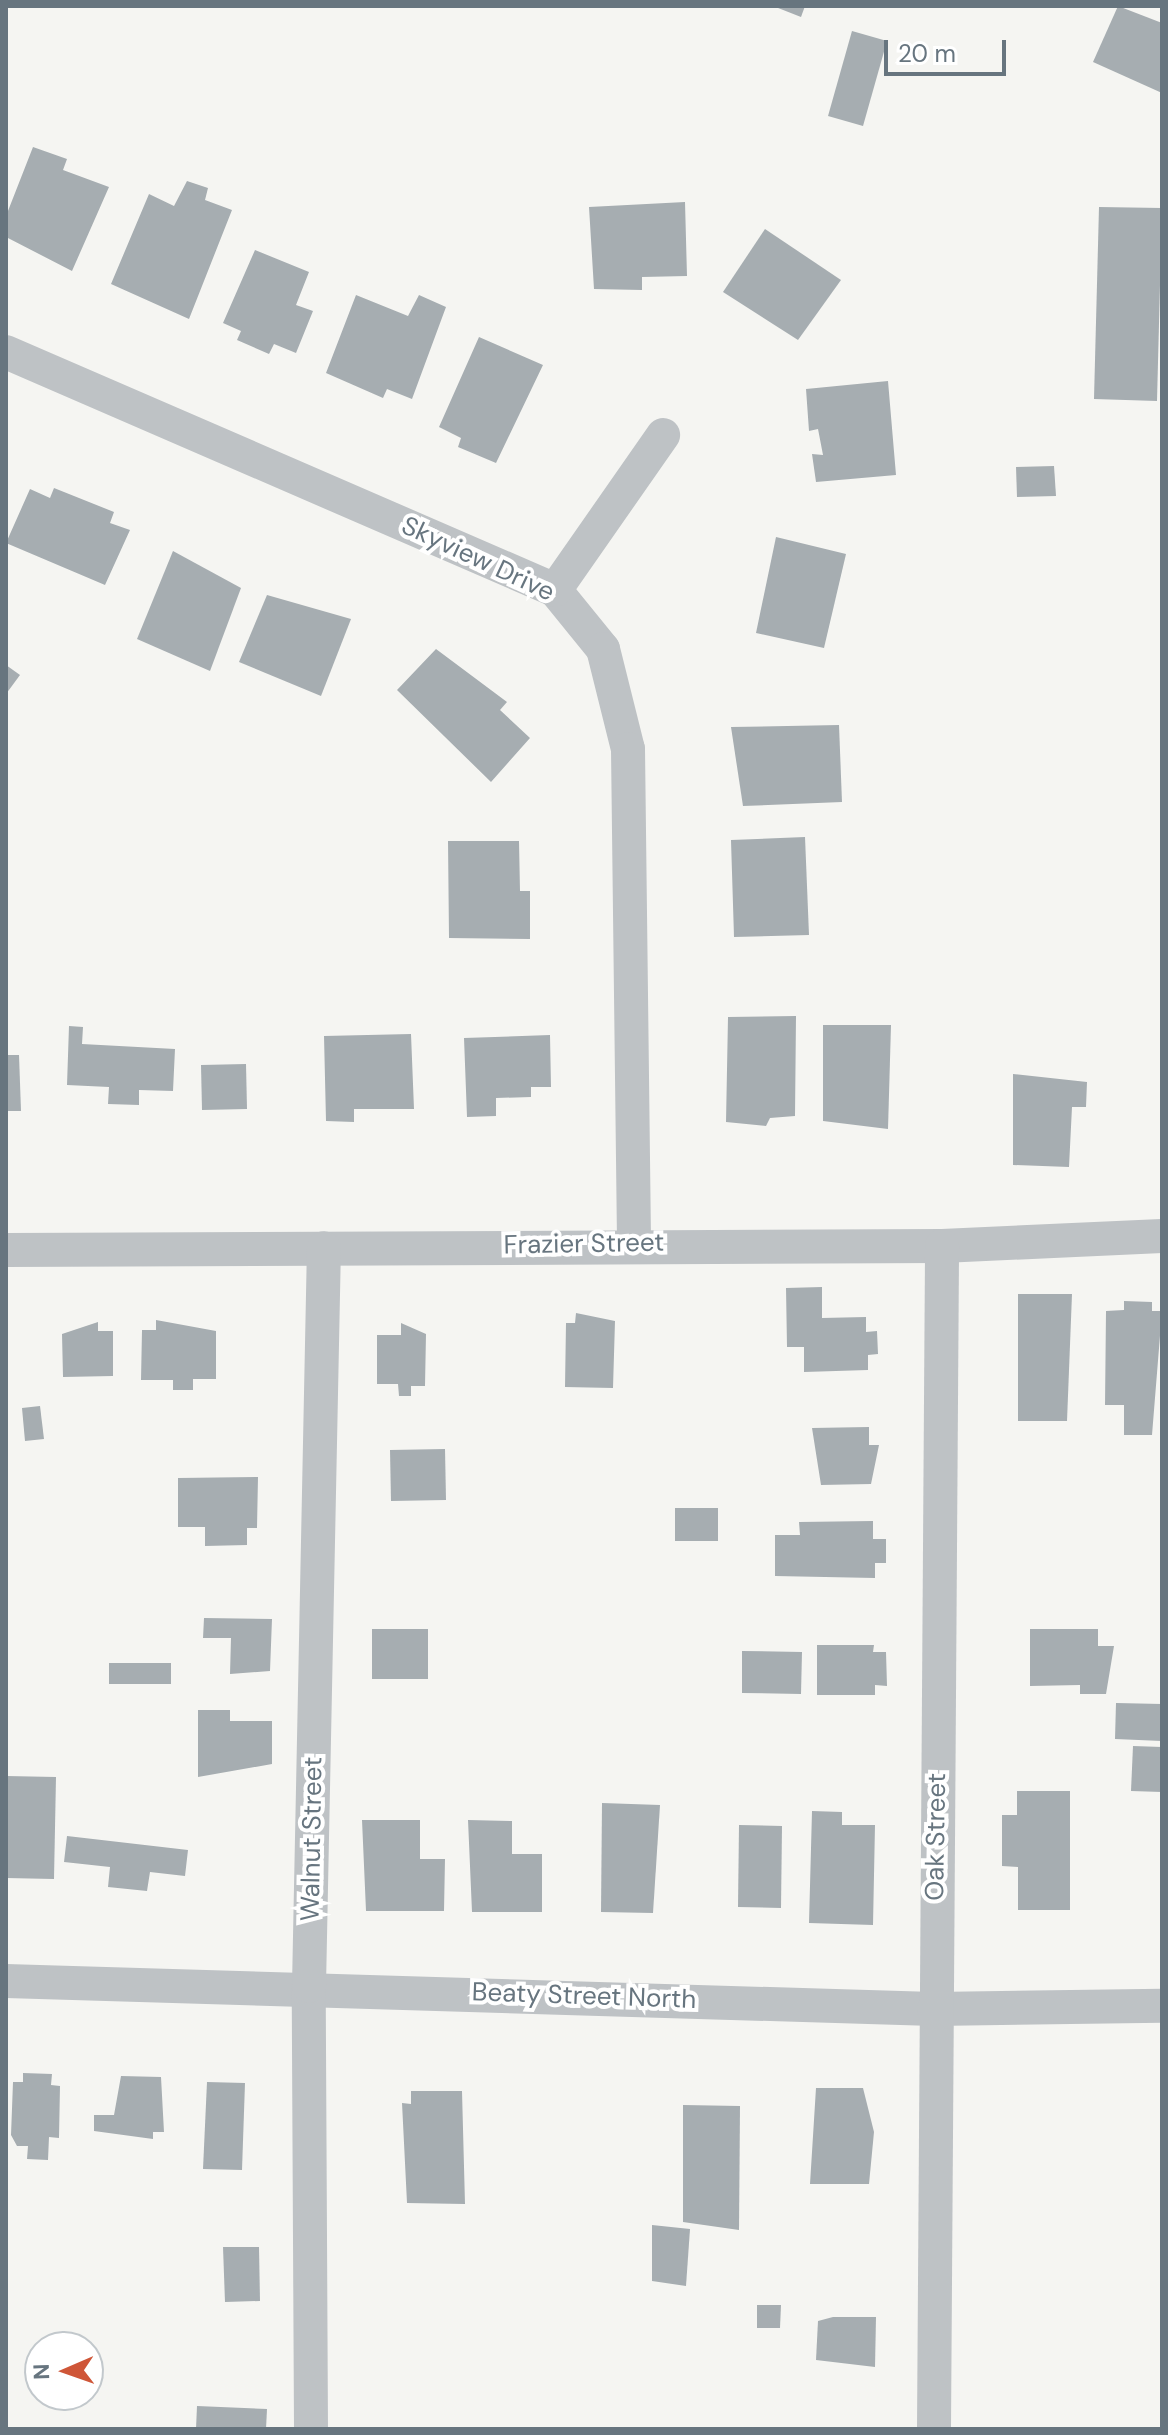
<!DOCTYPE html>
<html>
<head>
<meta charset="utf-8">
<style>
	body { margin:0 }
	#map { position:relative; width:1168px; height:2435px; overflow:hidden; background:#f5f5f2; font-family:"DM Sans",sans-serif }
	div>[style] { position:absolute }
	[style*='--x'] { left:calc(var(--x)*1px); top:calc(var(--y)*1px); width:calc(var(--w)*1px); rotate:calc(var(--a)*1deg) }
	.building>* { inset:0; background:#a6adb1 }
	.minor>* { height:34px; margin:-17px; padding:0 17px; transform-origin:17px; border-radius:17px; background:#bec2c5 }
	span { translate:-50% -50%; white-space:nowrap; text-align:center; line-height:1.15; -webkit-text-stroke:8px #fff; paint-order:stroke }
	.street-label { font-size:26px; color:#67757f }
	.frame { position:absolute; inset:0; border:8px solid #67757f; pointer-events:none }
	.north { position:absolute; left:24px; top:2331px; width:80px; height:80px; box-sizing:border-box; background:#fff; border:2px solid #c2c8cc; border-radius:50%; rotate:268deg; font-size:22px; font-weight:700; line-height:32px; text-align:center; color:#67757f }
	.north::after { content:''; display:block; margin:auto; width:28px; height:36px; background:#cf5638; clip-path:polygon(50% 0,100% 100%,50% 72%,0 100%) }
	.scale { position:absolute; left:884px; top:40px; width:122px; height:36px; box-sizing:border-box; border:4px solid #67757f; border-top:0; padding-left:10px; font-size:24px; line-height:28px; white-space:nowrap; color:#67757f; -webkit-text-stroke:6px #fff; paint-order:stroke }
</style>
</head>
<body>
<div id="map">
	<div class="building">
		<div style="clip-path:polygon(773px 6px,805px 6px,801px 17px)"></div>
		<div style="clip-path:polygon(1118px 6px,1162px 23px,1162px 93px,1093px 62px)"></div>
		<div style="clip-path:polygon(852px 31px,887px 41px,863px 126px,828px 116px)"></div>
		<div style="clip-path:polygon(33px 147px,67px 159px,63px 170px,109px 187px,72px 271px,6px 237px,6px 216px)"></div>
		<div style="clip-path:polygon(187px 181px,208px 188px,205px 200px,232px 210px,189px 319px,111px 284px,149px 194px,174px 206px)"></div>
		<div style="clip-path:polygon(685px 202px,687px 276px,642px 277px,642px 290px,594px 289px,589px 207px)"></div>
		<div style="clip-path:polygon(1099px 207px,1162px 208px,1157px 401px,1094px 399px)"></div>
		<div style="clip-path:polygon(765px 229px,841px 280px,798px 340px,723px 292px)"></div>
		<div style="clip-path:polygon(255px 250px,309px 272px,296px 305px,313px 311px,296px 353px,274px 344px,269px 354px,237px 340px,241px 331px,223px 323px)"></div>
		<div style="clip-path:polygon(356px 295px,408px 316px,419px 295px,446px 307px,412px 399px,387px 389px,383px 398px,326px 373px)"></div>
		<div style="clip-path:polygon(479px 337px,543px 365px,496px 463px,458px 447px,461px 438px,439px 427px)"></div>
		<div style="clip-path:polygon(888px 381px,896px 475px,816px 482px,812px 454px,823px 455px,818px 429px,809px 431px,806px 389px)"></div>
		<div style="clip-path:polygon(1054px 466px,1056px 496px,1017px 497px,1016px 467px)"></div>
		<div style="clip-path:polygon(54px 488px,114px 512px,110px 523px,130px 530px,105px 585px,6px 543px,30px 489px,50px 498px)"></div>
		<div style="clip-path:polygon(776px 537px,846px 554px,824px 648px,756px 633px)"></div>
		<div style="clip-path:polygon(173px 551px,241px 588px,210px 671px,137px 639px)"></div>
		<div style="clip-path:polygon(267px 595px,351px 619px,321px 696px,239px 662px)"></div>
		<div style="clip-path:polygon(436px 649px,507px 702px,500px 710px,530px 738px,491px 782px,397px 690px)"></div>
		<div style="clip-path:polygon(6px 665px,20px 675px,6px 694px)"></div>
		<div style="clip-path:polygon(839px 725px,842px 802px,743px 806px,731px 727px)"></div>
		<div style="clip-path:polygon(805px 837px,809px 935px,734px 937px,731px 840px)"></div>
		<div style="clip-path:polygon(448px 841px,519px 841px,520px 891px,530px 891px,530px 939px,449px 938px)"></div>
		<div style="clip-path:polygon(796px 1016px,795px 1116px,770px 1118px,766px 1126px,726px 1122px,728px 1017px)"></div>
		<div style="clip-path:polygon(823px 1025px,891px 1025px,888px 1129px,823px 1121px)"></div>
		<div style="clip-path:polygon(69px 1026px,83px 1027px,82px 1044px,175px 1049px,173px 1091px,139px 1090px,139px 1105px,108px 1104px,109px 1087px,67px 1085px)"></div>
		<div style="clip-path:polygon(411px 1034px,414px 1109px,354px 1109px,354px 1122px,326px 1121px,324px 1036px)"></div>
		<div style="clip-path:polygon(550px 1035px,551px 1087px,531px 1087px,531px 1097px,496px 1098px,496px 1116px,467px 1117px,464px 1038px)"></div>
		<div style="clip-path:polygon(6px 1055px,19px 1055px,21px 1111px,6px 1111px)"></div>
		<div style="clip-path:polygon(246px 1064px,247px 1109px,202px 1110px,201px 1065px)"></div>
		<div style="clip-path:polygon(1013px 1074px,1087px 1082px,1086px 1107px,1072px 1107px,1069px 1167px,1013px 1165px)"></div>
		<div style="clip-path:polygon(822px 1287px,822px 1318px,866px 1317px,866px 1332px,877px 1331px,878px 1354px,868px 1355px,868px 1370px,804px 1372px,804px 1347px,787px 1347px,786px 1288px)"></div>
		<div style="clip-path:polygon(1018px 1294px,1072px 1294px,1067px 1421px,1018px 1421px)"></div>
		<div style="clip-path:polygon(1124px 1301px,1152px 1302px,1152px 1311px,1162px 1311px,1152px 1435px,1124px 1435px,1124px 1405px,1105px 1405px,1106px 1311px,1124px 1310px)"></div>
		<div style="clip-path:polygon(576px 1313px,615px 1321px,613px 1388px,565px 1387px,566px 1323px,575px 1323px)"></div>
		<div style="clip-path:polygon(156px 1320px,216px 1331px,216px 1379px,193px 1379px,193px 1390px,173px 1390px,173px 1380px,141px 1380px,142px 1330px,156px 1330px)"></div>
		<div style="clip-path:polygon(98px 1322px,98px 1331px,113px 1331px,113px 1376px,63px 1377px,62px 1334px)"></div>
		<div style="clip-path:polygon(401px 1323px,426px 1334px,425px 1386px,411px 1386px,411px 1396px,399px 1396px,398px 1384px,377px 1384px,377px 1335px,401px 1335px)"></div>
		<div style="clip-path:polygon(40px 1406px,44px 1439px,25px 1441px,22px 1408px)"></div>
		<div style="clip-path:polygon(869px 1427px,869px 1445px,879px 1445px,871px 1484px,821px 1485px,812px 1428px)"></div>
		<div style="clip-path:polygon(445px 1449px,446px 1500px,391px 1501px,390px 1450px)"></div>
		<div style="clip-path:polygon(258px 1477px,257px 1528px,247px 1528px,247px 1545px,205px 1546px,205px 1527px,178px 1527px,178px 1478px)"></div>
		<div style="clip-path:polygon(675px 1508px,718px 1508px,718px 1541px,675px 1541px)"></div>
		<div style="clip-path:polygon(873px 1521px,873px 1539px,886px 1539px,886px 1563px,875px 1563px,875px 1578px,775px 1576px,775px 1535px,800px 1535px,799px 1522px)"></div>
		<div style="clip-path:polygon(204px 1618px,272px 1619px,270px 1671px,230px 1674px,231px 1638px,203px 1638px)"></div>
		<div style="clip-path:polygon(372px 1629px,428px 1629px,428px 1679px,372px 1679px)"></div>
		<div style="clip-path:polygon(1030px 1629px,1098px 1629px,1098px 1646px,1114px 1646px,1106px 1694px,1080px 1694px,1080px 1685px,1030px 1686px)"></div>
		<div style="clip-path:polygon(817px 1645px,874px 1645px,873px 1652px,886px 1652px,887px 1686px,875px 1685px,875px 1695px,817px 1695px)"></div>
		<div style="clip-path:polygon(742px 1651px,802px 1652px,801px 1694px,742px 1693px)"></div>
		<div style="clip-path:polygon(109px 1663px,171px 1663px,171px 1684px,109px 1684px)"></div>
		<div style="clip-path:polygon(1116px 1703px,1162px 1704px,1162px 1741px,1115px 1739px)"></div>
		<div style="clip-path:polygon(198px 1710px,230px 1710px,230px 1721px,272px 1721px,272px 1764px,198px 1777px)"></div>
		<div style="clip-path:polygon(1133px 1746px,1162px 1747px,1162px 1792px,1131px 1791px)"></div>
		<div style="clip-path:polygon(6px 1776px,56px 1777px,54px 1879px,6px 1878px)"></div>
		<div style="clip-path:polygon(1017px 1791px,1070px 1791px,1070px 1910px,1018px 1910px,1018px 1867px,1002px 1866px,1002px 1815px,1017px 1815px)"></div>
		<div style="clip-path:polygon(602px 1803px,660px 1805px,653px 1913px,601px 1912px)"></div>
		<div style="clip-path:polygon(812px 1811px,842px 1812px,842px 1825px,875px 1825px,873px 1925px,809px 1923px)"></div>
		<div style="clip-path:polygon(362px 1820px,420px 1820px,420px 1859px,445px 1859px,444px 1911px,366px 1911px)"></div>
		<div style="clip-path:polygon(468px 1820px,512px 1821px,512px 1854px,542px 1854px,542px 1912px,472px 1912px)"></div>
		<div style="clip-path:polygon(739px 1825px,782px 1826px,781px 1908px,738px 1907px)"></div>
		<div style="clip-path:polygon(67px 1836px,188px 1850px,185px 1876px,150px 1872px,147px 1891px,108px 1887px,110px 1867px,64px 1862px)"></div>
		<div style="clip-path:polygon(23px 2073px,52px 2074px,51px 2085px,60px 2086px,59px 2138px,49px 2137px,48px 2160px,27px 2159px,28px 2146px,17px 2146px,11px 2135px,13px 2082px,23px 2082px)"></div>
		<div style="clip-path:polygon(121px 2076px,161px 2077px,164px 2132px,153px 2132px,153px 2139px,94px 2131px,94px 2115px,114px 2115px)"></div>
		<div style="clip-path:polygon(207px 2082px,245px 2083px,242px 2170px,203px 2169px)"></div>
		<div style="clip-path:polygon(816px 2088px,863px 2088px,874px 2132px,869px 2184px,810px 2184px)"></div>
		<div style="clip-path:polygon(411px 2091px,462px 2091px,465px 2204px,407px 2203px,402px 2103px,411px 2104px)"></div>
		<div style="clip-path:polygon(683px 2105px,740px 2106px,739px 2230px,683px 2222px)"></div>
		<div style="clip-path:polygon(652px 2225px,690px 2229px,686px 2286px,652px 2281px)"></div>
		<div style="clip-path:polygon(223px 2247px,259px 2247px,260px 2301px,225px 2302px)"></div>
		<div style="clip-path:polygon(757px 2305px,781px 2305px,780px 2328px,757px 2328px)"></div>
		<div style="clip-path:polygon(833px 2317px,876px 2317px,875px 2367px,816px 2360px,818px 2321px)"></div>
		<div style="clip-path:polygon(197px 2406px,267px 2409px,266px 2429px,196px 2429px)"></div>
	</div>
	<div class="minor">
		<div style="--x:6;--y:352;--w:598;--a:23.44"></div>
		<div style="--x:555;--y:590;--w:76;--a:50.9"></div>
		<div style="--x:603;--y:649;--w:103;--a:76"></div>
		<div style="--x:628;--y:749;--w:494;--a:89.3"></div>
		<div style="--x:555;--y:590;--w:189;--a:-55.1"></div>
		<div style="--x:6;--y:1250;--w:936;--a:-0.24"></div>
		<div style="--x:942;--y:1246;--w:220;--a:-2.6"></div>
		<div style="--x:6;--y:1981;--w:928;--a:1.73"></div>
		<div style="--x:934;--y:2009;--w:228;--a:-0.8"></div>
		<div style="--x:311;--y:2429;--w:443;--a:-90.3"></div>
		<div style="--x:309;--y:1986;--w:738;--a:-88.84"></div>
		<div style="--x:934;--y:2429;--w:1183;--a:-89.61"></div>
	</div>
	<div class="street-label">
		<span style="left:478px;top:559px;rotate:25deg">Skyview Drive</span>
		<span style="left:584px;top:1244px;rotate:-1deg">Frazier Street</span>
		<span style="left:936px;top:1837px;rotate:-89deg">Oak Street</span>
		<span style="left:312px;top:1839px;rotate:-89deg">Walnut Street</span>
		<span style="left:584px;top:1996px;rotate:2deg">Beaty Street North</span>
	</div>
	<div class="frame"></div>
	<div class="north">N</div>
	<div class="scale">20 m</div>
</div>
</body>
</html>
